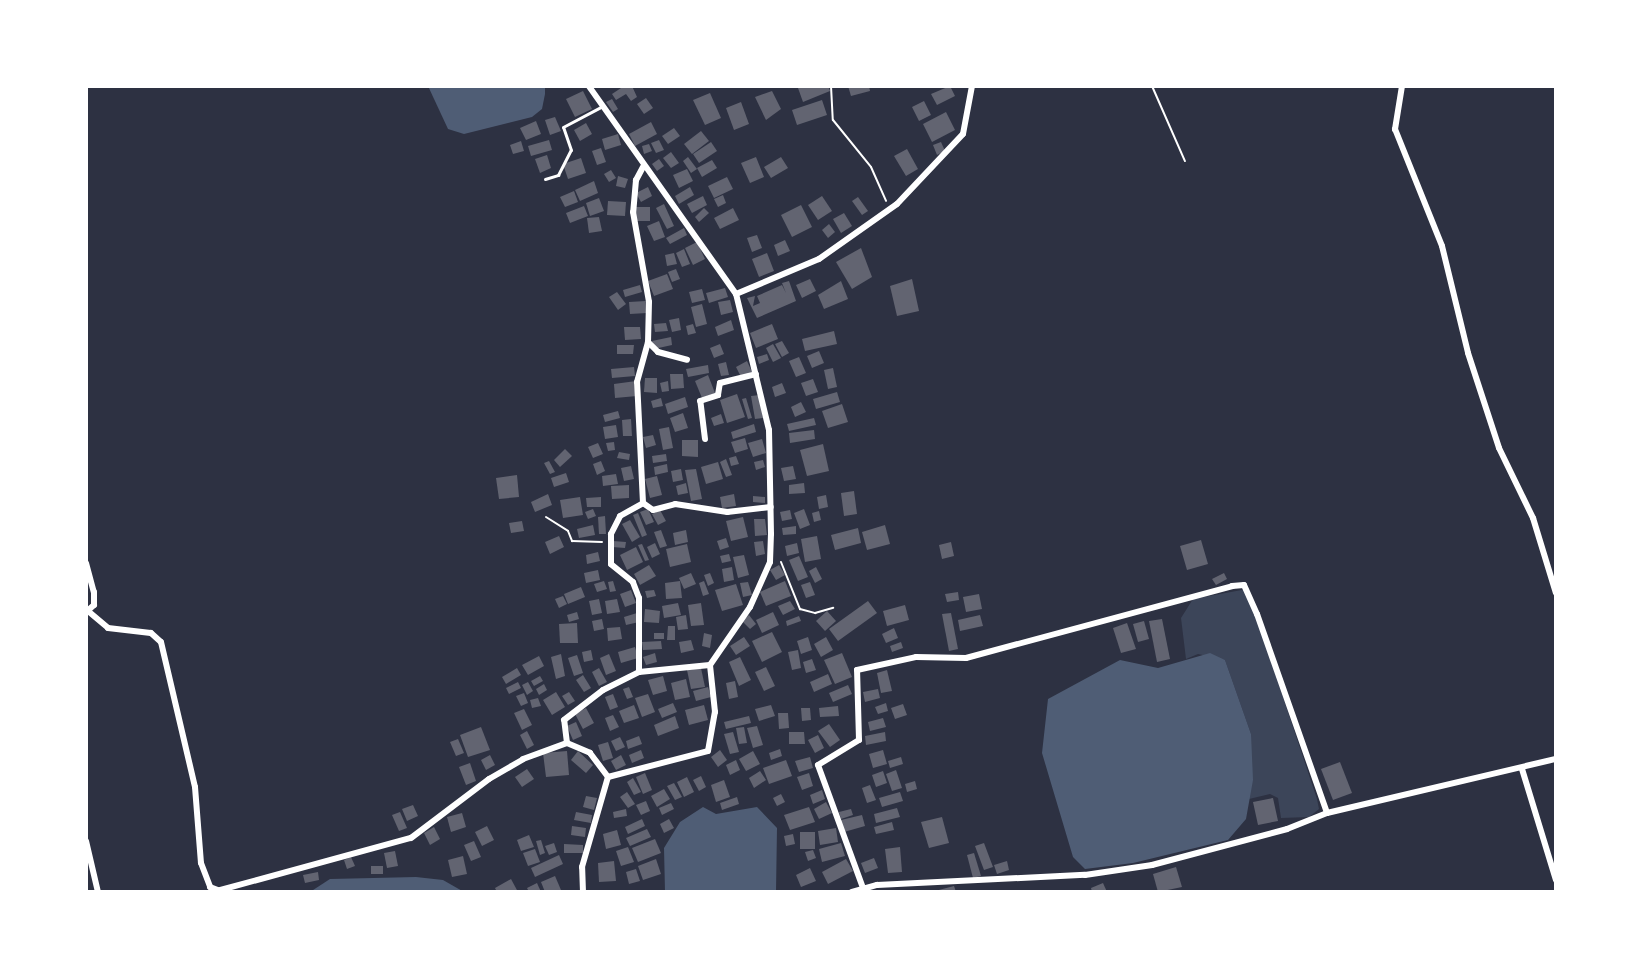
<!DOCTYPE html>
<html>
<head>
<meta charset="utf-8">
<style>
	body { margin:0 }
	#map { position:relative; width:1642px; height:978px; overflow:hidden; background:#2d3142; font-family:"Space Grotesk",sans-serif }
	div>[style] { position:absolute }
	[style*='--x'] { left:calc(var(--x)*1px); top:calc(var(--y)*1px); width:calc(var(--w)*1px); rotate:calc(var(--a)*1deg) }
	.green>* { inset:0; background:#3c4559 }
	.water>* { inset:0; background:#4f5d75 }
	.building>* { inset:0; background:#626471 }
	.path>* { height:2px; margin:-1px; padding:0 1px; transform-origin:1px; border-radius:1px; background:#fff }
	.service>* { height:3px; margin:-1.5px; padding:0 1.5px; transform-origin:1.5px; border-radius:1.5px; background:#fff }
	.minor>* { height:6px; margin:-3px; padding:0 3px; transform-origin:3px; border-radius:3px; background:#fff }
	span { translate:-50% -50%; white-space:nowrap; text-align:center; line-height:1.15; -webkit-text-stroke:8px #fff; paint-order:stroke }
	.frame { position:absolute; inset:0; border:88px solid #fff; pointer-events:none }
</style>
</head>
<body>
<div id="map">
	<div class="green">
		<div style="clip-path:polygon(1247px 589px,1317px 799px,1319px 809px,1309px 817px,1281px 818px,1278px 798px,1270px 794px,1249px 799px,1251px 734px,1225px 660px,1198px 654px,1186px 659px,1181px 618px,1193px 599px)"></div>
	</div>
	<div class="water">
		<div style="clip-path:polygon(428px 86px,545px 86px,545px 94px,542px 109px,532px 117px,464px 134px,448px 129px)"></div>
		<div style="clip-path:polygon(1210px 653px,1225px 660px,1251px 734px,1253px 780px,1246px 819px,1228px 840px,1133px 863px,1085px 869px,1073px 857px,1042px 753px,1048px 699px,1120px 660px,1158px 668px)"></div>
		<div style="clip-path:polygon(703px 807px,716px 814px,757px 807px,777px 828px,776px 892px,665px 892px,664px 848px,680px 822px)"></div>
		<div style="clip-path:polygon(416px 877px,443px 880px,464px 892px,310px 892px,330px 879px)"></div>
	</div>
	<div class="building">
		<div style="clip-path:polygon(624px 86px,632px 86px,637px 97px,631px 101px,626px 94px,616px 100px,612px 94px)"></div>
		<div style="clip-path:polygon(803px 86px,828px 86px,830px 91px,803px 102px,798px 88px)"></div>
		<div style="clip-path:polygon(848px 86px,869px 86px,870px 91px,851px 96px)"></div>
		<div style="clip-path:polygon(950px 86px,955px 96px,937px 105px,931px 94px)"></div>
		<div style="clip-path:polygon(583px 91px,592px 109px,575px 117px,566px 99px)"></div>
		<div style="clip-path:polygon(772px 91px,781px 109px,766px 120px,755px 97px)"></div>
		<div style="clip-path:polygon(710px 93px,721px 118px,705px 125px,693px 100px)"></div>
		<div style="clip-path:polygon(646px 98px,653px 108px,644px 114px,637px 104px)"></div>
		<div style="clip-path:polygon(612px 99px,618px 109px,613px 112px,606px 102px)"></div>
		<div style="clip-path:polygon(822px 100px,827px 115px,797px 125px,792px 110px)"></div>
		<div style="clip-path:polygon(924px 101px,931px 115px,919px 121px,912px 107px)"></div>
		<div style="clip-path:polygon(741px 102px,749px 124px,734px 130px,726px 108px)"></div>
		<div style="clip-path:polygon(946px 112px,955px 130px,932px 142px,923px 124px)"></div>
		<div style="clip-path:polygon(555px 117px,561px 131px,550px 135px,545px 120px)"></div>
		<div style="clip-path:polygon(536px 121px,541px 134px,526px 140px,520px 128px)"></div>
		<div style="clip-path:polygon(651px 122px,657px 134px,635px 146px,629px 134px)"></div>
		<div style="clip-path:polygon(586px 123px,592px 134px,580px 141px,574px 130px)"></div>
		<div style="clip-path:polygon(674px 128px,680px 136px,668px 144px,662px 136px)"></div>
		<div style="clip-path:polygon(701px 131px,709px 141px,692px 154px,684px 144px)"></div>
		<div style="clip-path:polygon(618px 134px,621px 145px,605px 150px,602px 139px)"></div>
		<div style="clip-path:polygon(549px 140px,552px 150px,531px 156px,528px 146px)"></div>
		<div style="clip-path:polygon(659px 140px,664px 150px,656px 153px,651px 143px)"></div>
		<div style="clip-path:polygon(521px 141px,524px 151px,513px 154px,510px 145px)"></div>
		<div style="clip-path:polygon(711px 142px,717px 151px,699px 163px,693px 154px)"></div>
		<div style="clip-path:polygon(941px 142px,945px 151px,937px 155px,933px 145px)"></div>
		<div style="clip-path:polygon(649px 144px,652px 151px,644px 154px,642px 146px)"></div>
		<div style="clip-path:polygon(601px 148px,606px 162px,597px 165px,592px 151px)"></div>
		<div style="clip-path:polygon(907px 149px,918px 169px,906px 176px,894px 156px)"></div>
		<div style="clip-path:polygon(671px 152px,679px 163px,671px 168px,663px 158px)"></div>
		<div style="clip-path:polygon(547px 155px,551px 168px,540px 173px,535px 159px)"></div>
		<div style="clip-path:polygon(688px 157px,697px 169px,691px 173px,683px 161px)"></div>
		<div style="clip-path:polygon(756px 157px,764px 177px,750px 183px,741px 163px)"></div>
		<div style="clip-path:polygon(781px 157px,788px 168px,771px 178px,764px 167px)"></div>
		<div style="clip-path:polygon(581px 158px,586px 173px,568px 179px,563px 164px)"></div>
		<div style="clip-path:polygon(659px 159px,664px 166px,657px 171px,652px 164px)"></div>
		<div style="clip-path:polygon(712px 160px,717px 168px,702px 177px,697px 168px)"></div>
		<div style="clip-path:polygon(687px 169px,693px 181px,679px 188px,673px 175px)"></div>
		<div style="clip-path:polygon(611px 170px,616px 178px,609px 182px,604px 174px)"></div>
		<div style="clip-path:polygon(618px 176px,628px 179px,625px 188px,616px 186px)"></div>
		<div style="clip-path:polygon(727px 177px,733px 189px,714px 198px,708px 186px)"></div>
		<div style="clip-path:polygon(594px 181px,598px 193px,580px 201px,575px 190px)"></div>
		<div style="clip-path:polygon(648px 187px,652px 196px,641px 202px,636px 193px)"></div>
		<div style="clip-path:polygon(690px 187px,694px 195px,679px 204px,675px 196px)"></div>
		<div style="clip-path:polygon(574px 191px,578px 202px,565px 207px,560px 197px)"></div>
		<div style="clip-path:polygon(723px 195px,726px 203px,718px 207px,714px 199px)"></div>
		<div style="clip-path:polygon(703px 196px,707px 205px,692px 213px,687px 204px)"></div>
		<div style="clip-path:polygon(822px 196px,832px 211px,818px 220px,808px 205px)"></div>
		<div style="clip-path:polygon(858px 197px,868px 211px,862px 215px,852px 201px)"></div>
		<div style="clip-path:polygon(599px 198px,604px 211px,590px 216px,586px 203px)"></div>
		<div style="clip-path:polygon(608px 201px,626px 202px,625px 216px,607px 215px)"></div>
		<div style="clip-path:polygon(664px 204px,674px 226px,667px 229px,656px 208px)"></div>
		<div style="clip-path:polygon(801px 205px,812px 227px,792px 237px,781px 215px)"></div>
		<div style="clip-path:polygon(584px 206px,588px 216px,570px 223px,566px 213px)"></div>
		<div style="clip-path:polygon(636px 207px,650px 207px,650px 221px,636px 221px)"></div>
		<div style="clip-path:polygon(704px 208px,709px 213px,699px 222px,695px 217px)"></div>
		<div style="clip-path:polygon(733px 208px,739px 220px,720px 229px,714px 218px)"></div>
		<div style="clip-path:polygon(844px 213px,852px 226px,841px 233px,833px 219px)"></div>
		<div style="clip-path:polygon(599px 217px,602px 231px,589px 233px,587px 218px)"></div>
		<div style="clip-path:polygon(659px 221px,665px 237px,654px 241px,647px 226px)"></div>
		<div style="clip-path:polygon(829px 224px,835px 232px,828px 238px,822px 230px)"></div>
		<div style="clip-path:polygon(684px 228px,687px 235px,670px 244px,666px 238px)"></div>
		<div style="clip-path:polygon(757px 235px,762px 248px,752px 252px,747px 238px)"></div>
		<div style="clip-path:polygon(785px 240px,790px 251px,778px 256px,774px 245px)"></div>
		<div style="clip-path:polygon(697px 242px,705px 259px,693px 265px,685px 248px)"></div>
		<div style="clip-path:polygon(861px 248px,872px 277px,852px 289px,836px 262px)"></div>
		<div style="clip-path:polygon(684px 249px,690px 264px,682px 267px,676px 253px)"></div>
		<div style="clip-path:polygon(674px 253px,677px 264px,667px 266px,665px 255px)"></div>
		<div style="clip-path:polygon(767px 253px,774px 271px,759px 277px,752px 259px)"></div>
		<div style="clip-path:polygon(676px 269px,680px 279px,672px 282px,668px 272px)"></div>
		<div style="clip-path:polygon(667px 274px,673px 289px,654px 296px,648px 281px)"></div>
		<div style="clip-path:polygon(810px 279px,816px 291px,802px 298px,796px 285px)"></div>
		<div style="clip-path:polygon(912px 279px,919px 311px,897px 316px,890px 286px)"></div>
		<div style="clip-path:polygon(789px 281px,796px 301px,757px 318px,747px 298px,755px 296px,753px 306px,760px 303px,757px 296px,782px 285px,786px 293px,782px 283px)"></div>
		<div style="clip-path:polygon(841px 281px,848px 299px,824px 309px,818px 295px)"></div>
		<div style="clip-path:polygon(640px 285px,642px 292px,625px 297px,623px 290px)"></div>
		<div style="clip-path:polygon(725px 288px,728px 297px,709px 303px,706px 293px)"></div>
		<div style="clip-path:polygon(702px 289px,705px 300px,692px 303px,689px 292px)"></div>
		<div style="clip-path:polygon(617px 292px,626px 304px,618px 310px,609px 297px)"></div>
		<div style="clip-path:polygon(730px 300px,733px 312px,721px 315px,718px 302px)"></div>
		<div style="clip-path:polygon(646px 301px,647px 313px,630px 314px,629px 302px)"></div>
		<div style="clip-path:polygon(702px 304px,707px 324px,696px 327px,691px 307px)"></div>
		<div style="clip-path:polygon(679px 318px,681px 330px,672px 332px,669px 320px)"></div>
		<div style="clip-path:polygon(731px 320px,734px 330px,718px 336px,715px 327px)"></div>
		<div style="clip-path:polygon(666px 323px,668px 331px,655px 332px,654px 324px)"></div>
		<div style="clip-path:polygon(693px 324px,696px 333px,688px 335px,686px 326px)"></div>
		<div style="clip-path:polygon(772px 324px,778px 339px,756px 348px,750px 333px)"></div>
		<div style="clip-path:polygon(624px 327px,640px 327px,641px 339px,625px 340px)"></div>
		<div style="clip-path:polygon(834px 331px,837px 344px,805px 351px,802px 339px)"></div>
		<div style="clip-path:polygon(671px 337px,672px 345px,654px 349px,652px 341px)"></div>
		<div style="clip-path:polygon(782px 341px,789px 353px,782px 357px,775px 344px)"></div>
		<div style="clip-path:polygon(720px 344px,724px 354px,714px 358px,710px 348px)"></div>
		<div style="clip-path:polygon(773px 344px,781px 358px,773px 362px,766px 348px)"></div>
		<div style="clip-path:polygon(617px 345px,634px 345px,633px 354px,617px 354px)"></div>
		<div style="clip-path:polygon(819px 351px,824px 363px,812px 368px,807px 356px)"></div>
		<div style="clip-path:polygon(767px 354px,769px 360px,759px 364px,757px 357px)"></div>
		<div style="clip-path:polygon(799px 357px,806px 373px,796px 377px,789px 361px)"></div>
		<div style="clip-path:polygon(747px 361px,752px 372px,741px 377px,736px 367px)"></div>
		<div style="clip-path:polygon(726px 362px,729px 375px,721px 376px,718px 364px)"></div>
		<div style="clip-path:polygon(708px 365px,709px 373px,688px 377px,686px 369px)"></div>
		<div style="clip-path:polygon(634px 367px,635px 376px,612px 378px,611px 369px)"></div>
		<div style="clip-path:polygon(833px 368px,837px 387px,828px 389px,824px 370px)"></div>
		<div style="clip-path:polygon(670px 374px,683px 374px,684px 388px,671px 389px)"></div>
		<div style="clip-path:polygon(708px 375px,715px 393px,702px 398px,695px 381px)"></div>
		<div style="clip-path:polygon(645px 378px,657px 378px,657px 393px,644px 392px)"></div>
		<div style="clip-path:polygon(813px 379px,818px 392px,806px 396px,801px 383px)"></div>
		<div style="clip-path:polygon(636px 381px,637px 396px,615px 398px,614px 384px)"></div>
		<div style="clip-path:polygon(668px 381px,669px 391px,662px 392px,660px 383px)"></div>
		<div style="clip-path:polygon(782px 383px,786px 393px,775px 397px,772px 387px)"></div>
		<div style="clip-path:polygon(837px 392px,840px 402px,816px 409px,813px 399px)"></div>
		<div style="clip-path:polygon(737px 394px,745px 417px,727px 423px,720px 400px)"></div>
		<div style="clip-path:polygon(760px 395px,763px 418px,755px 419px,751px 396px)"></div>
		<div style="clip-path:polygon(685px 397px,688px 407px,668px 414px,665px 404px)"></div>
		<div style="clip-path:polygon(661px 398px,663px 406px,653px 408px,651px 401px)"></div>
		<div style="clip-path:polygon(746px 398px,752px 418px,748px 419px,742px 399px)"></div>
		<div style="clip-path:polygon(801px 402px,806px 412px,795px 417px,791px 407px)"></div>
		<div style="clip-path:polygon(842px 404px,848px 422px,828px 428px,822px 411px)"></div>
		<div style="clip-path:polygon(618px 411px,620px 418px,605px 422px,603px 415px)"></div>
		<div style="clip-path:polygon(683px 413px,688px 428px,675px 432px,670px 418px)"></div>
		<div style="clip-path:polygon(721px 414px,724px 423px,714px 426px,711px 418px)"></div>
		<div style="clip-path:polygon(814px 418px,816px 425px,789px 431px,787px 424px)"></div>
		<div style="clip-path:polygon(631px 419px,632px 436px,623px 436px,622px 420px)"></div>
		<div style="clip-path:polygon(754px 424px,756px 432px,733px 439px,731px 432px)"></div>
		<div style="clip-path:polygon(616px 425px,618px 437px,605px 439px,603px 427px)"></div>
		<div style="clip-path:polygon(669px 427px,673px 448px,663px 450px,659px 429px)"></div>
		<div style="clip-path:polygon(814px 430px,815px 439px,790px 443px,789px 433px)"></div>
		<div style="clip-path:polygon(653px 435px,656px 445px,646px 448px,643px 437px)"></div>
		<div style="clip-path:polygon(745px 438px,748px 449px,735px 453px,731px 442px)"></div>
		<div style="clip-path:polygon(762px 439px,766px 453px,753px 457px,748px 443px)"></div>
		<div style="clip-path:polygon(682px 440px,698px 440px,698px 457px,682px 456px)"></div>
		<div style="clip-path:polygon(614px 442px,615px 450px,608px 451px,606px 443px)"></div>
		<div style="clip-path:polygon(598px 443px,603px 454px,593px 458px,588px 447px)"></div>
		<div style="clip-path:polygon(823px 444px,829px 471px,807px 476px,800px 450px)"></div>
		<div style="clip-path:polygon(565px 449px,572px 456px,560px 467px,554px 460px)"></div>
		<div style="clip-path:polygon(619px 452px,630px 454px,629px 460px,617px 458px)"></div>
		<div style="clip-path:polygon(666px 454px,667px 461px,653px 463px,652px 456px)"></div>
		<div style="clip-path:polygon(736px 456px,739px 464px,731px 466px,729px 458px)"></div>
		<div style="clip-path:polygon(726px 459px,732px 475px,726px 477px,720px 462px)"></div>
		<div style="clip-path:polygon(763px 460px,765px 467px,756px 470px,754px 462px)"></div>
		<div style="clip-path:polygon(549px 461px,555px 472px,550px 474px,544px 463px)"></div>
		<div style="clip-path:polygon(601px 461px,605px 471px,597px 475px,593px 464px)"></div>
		<div style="clip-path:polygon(718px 462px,723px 479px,706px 484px,701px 467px)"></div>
		<div style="clip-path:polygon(667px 464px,668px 472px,655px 475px,654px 467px)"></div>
		<div style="clip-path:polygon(631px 466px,634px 479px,624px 481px,621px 468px)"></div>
		<div style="clip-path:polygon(793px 466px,796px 479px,784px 481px,781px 468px)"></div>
		<div style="clip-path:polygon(681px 469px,683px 480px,673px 482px,671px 471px)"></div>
		<div style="clip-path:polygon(696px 469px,702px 499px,691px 501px,685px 470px)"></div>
		<div style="clip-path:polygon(566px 473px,569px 482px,554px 487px,551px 478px)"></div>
		<div style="clip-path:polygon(616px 474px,618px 484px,603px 486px,602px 476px)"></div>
		<div style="clip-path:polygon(517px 475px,519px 497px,499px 499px,496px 478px)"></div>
		<div style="clip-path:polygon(657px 476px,662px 495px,650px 498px,645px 479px)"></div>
		<div style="clip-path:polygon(686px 483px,688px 493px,678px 495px,676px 486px)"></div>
		<div style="clip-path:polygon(804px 483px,805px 493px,789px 494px,789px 485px)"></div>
		<div style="clip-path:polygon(629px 485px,629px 498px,612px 499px,611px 486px)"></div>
		<div style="clip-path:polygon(854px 491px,857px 514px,844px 516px,841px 493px)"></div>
		<div style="clip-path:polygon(548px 494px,552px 505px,535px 512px,531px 502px)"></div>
		<div style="clip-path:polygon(734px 494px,736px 506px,722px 508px,720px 497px)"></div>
		<div style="clip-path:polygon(826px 495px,828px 507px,819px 509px,817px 497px)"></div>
		<div style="clip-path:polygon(753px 496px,765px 497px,765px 503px,753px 502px)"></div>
		<div style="clip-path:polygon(580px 497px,583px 515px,563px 518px,560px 500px)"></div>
		<div style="clip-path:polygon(601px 497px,601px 507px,587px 507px,586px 498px)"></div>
		<div style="clip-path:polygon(593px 509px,596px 516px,588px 519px,585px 512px)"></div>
		<div style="clip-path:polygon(648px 509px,654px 522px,646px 525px,640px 512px)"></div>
		<div style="clip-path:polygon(804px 509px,810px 525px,800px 529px,794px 513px)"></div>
		<div style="clip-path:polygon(660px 510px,666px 521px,658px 525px,652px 514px)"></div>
		<div style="clip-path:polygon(790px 510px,792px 519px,782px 521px,780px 512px)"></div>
		<div style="clip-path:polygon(819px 511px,821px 520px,814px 522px,812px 513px)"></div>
		<div style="clip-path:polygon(638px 513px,647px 535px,642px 537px,633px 515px)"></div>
		<div style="clip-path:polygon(605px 516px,606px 534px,599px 534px,598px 517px)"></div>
		<div style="clip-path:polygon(743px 517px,748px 537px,731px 541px,726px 521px)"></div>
		<div style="clip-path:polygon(754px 519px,765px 519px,767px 535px,755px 536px)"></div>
		<div style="clip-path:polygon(630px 520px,640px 537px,632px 542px,622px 524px)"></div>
		<div style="clip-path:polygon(522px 521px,524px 531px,511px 533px,509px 523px)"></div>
		<div style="clip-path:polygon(593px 525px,595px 535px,579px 538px,577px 529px)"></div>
		<div style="clip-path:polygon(885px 525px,890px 544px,867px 550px,862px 532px)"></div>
		<div style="clip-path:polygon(796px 526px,796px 534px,783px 535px,782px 528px)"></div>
		<div style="clip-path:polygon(858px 528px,861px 543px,835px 550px,831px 535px)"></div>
		<div style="clip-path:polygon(661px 530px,667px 546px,660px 548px,654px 532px)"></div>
		<div style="clip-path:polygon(686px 530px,688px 542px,675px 545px,673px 533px)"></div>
		<div style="clip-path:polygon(559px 536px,564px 547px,550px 554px,545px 542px)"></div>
		<div style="clip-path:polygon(817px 536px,821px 559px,805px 562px,801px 539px)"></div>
		<div style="clip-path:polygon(726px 538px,729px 547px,720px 550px,717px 541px)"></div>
		<div style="clip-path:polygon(1201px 540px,1208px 564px,1187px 570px,1180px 546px)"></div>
		<div style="clip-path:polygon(613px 541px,626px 542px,625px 548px,612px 547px)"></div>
		<div style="clip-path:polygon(763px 541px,765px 554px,756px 556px,754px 542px)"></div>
		<div style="clip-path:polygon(951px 542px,954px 556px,942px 559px,939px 545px)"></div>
		<div style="clip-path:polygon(655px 543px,660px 554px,652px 558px,647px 547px)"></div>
		<div style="clip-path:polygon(797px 543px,799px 553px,787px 556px,785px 546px)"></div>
		<div style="clip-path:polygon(642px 544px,649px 560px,645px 561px,638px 545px)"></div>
		<div style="clip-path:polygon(687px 544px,691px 562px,670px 567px,666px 549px)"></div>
		<div style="clip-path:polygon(636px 547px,643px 562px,627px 570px,620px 555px)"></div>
		<div style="clip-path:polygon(598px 552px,600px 561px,587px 564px,586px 555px)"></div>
		<div style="clip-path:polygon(729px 554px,731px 561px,722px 563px,720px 556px)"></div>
		<div style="clip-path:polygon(744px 555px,749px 575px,738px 578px,733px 557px)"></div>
		<div style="clip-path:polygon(799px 556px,808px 577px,798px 581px,789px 560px)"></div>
		<div style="clip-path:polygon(649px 565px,656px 576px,640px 585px,634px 574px)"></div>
		<div style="clip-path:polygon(779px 565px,785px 575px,776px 580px,770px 570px)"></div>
		<div style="clip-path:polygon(732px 567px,734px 580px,724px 582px,722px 569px)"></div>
		<div style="clip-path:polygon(816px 567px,822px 579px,815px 583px,809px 571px)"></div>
		<div style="clip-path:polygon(598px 570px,600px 580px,586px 583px,584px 573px)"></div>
		<div style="clip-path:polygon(691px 573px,696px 584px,684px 589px,679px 578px)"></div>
		<div style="clip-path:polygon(710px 573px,714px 583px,708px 586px,704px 575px)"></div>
		<div style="clip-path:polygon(1224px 573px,1227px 579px,1216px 585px,1212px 579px)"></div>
		<div style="clip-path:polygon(604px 581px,607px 589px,597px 592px,594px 584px)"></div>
		<div style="clip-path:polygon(613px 581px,616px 591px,610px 592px,608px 582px)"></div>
		<div style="clip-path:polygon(680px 581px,682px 598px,666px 599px,665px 583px)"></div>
		<div style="clip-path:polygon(704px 581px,709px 594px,703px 596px,699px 583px)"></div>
		<div style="clip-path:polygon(785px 581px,791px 596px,766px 606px,760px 592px)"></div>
		<div style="clip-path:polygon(748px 582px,752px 595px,743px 597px,740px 583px)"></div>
		<div style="clip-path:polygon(810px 582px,815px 595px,806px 598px,801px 585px)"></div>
		<div style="clip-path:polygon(736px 584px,743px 605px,722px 611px,715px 590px)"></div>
		<div style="clip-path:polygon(581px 587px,585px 597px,568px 604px,564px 594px)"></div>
		<div style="clip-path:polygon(631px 590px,636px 603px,625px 607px,620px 594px)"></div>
		<div style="clip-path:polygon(654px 590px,656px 596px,647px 598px,645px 591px)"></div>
		<div style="clip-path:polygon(958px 592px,959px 600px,947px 602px,945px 594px)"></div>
		<div style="clip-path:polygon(979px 594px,982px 609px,966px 612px,963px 597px)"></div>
		<div style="clip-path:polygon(563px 596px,567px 604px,559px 608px,555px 599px)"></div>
		<div style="clip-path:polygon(599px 599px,602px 613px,592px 615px,589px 601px)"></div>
		<div style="clip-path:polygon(617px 599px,620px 612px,607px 614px,605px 601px)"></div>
		<div style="clip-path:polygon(790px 601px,795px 609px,783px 615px,778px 606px)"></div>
		<div style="clip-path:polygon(868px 601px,877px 613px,838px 641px,829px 629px)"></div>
		<div style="clip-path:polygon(678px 603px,681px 615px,664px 618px,662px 606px)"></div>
		<div style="clip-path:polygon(701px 603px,704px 625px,691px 626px,688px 605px)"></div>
		<div style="clip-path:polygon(905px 605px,909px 620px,887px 626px,883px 611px)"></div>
		<div style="clip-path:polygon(645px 609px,660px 611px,659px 623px,644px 622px)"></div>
		<div style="clip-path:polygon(827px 611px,836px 621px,825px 631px,816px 621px)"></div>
		<div style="clip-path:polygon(577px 612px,579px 619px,569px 622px,567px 615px)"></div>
		<div style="clip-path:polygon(773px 612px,779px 625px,762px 633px,756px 620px)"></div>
		<div style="clip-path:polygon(637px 613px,639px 622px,626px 625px,624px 617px)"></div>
		<div style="clip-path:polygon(951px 613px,958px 649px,949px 651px,942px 614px)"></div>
		<div style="clip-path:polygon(686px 615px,688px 629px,678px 630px,676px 617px)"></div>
		<div style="clip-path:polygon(749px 615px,756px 624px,750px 629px,742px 621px)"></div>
		<div style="clip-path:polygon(980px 615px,983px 626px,960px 631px,958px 620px)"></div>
		<div style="clip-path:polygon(799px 616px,801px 621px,787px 626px,786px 621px)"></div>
		<div style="clip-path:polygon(602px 619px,604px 629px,594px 631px,592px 621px)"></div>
		<div style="clip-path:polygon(1162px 619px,1170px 659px,1157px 662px,1149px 621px)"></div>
		<div style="clip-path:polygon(1144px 621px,1149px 639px,1138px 642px,1133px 624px)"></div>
		<div style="clip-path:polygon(577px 623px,578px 643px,560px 643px,559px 624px)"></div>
		<div style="clip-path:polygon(1127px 623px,1136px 649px,1121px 653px,1113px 628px)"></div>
		<div style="clip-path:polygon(668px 626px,675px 626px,675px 640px,667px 640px)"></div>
		<div style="clip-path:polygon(620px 627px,622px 639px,608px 641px,607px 628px)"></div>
		<div style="clip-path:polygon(894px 628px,898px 638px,886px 643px,882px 634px)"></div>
		<div style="clip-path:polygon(772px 632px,782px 652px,762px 662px,752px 641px)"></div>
		<div style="clip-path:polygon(654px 633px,664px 633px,664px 639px,654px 639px)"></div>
		<div style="clip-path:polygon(704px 633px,712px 635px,710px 648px,702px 646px)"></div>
		<div style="clip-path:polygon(744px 637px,750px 646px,736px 655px,730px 646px)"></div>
		<div style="clip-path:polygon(808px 637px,812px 650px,801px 654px,797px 641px)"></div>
		<div style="clip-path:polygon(826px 637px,833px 650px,821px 657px,814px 644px)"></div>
		<div style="clip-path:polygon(691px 640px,694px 650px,681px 653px,679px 642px)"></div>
		<div style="clip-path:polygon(661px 641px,662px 649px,643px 650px,642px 642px)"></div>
		<div style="clip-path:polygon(901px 642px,903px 648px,892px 652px,890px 646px)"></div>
		<div style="clip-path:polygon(635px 647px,638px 658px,621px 663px,618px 652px)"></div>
		<div style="clip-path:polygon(591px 650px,593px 660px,584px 662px,582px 652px)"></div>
		<div style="clip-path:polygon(798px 650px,801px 668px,792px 670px,788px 652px)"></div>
		<div style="clip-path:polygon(655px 653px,657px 662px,646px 665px,643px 657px)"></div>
		<div style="clip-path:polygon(842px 653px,852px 677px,835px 684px,824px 660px)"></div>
		<div style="clip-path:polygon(561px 654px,565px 676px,556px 679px,551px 657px)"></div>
		<div style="clip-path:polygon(609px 654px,616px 671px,606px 675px,600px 658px)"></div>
		<div style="clip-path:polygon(577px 655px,583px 673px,574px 676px,568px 658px)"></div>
		<div style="clip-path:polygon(539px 656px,544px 666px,528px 675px,522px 665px)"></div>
		<div style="clip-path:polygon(740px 657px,751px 680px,739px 686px,729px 662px)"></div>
		<div style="clip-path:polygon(812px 659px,816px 670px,806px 673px,803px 662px)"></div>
		<div style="clip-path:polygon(766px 667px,775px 686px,764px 691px,755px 672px)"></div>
		<div style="clip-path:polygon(517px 668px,521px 675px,506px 684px,502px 677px)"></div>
		<div style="clip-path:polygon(599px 668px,607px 682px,599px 686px,592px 672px)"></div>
		<div style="clip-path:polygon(701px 668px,705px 687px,691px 689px,687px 670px)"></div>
		<div style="clip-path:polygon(887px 670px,892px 691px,881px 693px,877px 673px)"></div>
		<div style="clip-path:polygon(828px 674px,832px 684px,814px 692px,810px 682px)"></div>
		<div style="clip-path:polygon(583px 675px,591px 688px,584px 692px,576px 680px)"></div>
		<div style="clip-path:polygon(540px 676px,543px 681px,534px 686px,531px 681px)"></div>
		<div style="clip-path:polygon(663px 676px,667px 691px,653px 695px,648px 680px)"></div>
		<div style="clip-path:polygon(686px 679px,690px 697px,675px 700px,671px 683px)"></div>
		<div style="clip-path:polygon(735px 681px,738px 697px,729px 699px,726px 683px)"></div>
		<div style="clip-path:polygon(518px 682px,521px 688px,509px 694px,506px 688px)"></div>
		<div style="clip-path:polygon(528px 682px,533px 691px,527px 695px,522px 685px)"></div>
		<div style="clip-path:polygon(544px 684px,547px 690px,539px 695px,536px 689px)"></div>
		<div style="clip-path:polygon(848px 685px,852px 694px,833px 702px,829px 693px)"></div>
		<div style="clip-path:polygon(629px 687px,633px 697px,627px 699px,623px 689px)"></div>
		<div style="clip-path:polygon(708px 687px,711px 697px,696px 701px,693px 691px)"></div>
		<div style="clip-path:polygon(878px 689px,880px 698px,865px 702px,863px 692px)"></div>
		<div style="clip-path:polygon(556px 692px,565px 707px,552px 715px,543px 700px)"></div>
		<div style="clip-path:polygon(569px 692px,575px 701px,568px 705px,562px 696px)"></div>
		<div style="clip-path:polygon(524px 693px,528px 703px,521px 706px,516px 696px)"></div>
		<div style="clip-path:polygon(613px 694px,618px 707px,610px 710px,605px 697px)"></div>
		<div style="clip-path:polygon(648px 694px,655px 712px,642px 717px,635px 698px)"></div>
		<div style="clip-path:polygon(538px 698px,541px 706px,532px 708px,530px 700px)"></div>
		<div style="clip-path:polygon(673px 703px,677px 712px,662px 718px,658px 709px)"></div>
		<div style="clip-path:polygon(886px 703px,888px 711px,878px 714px,875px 707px)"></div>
		<div style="clip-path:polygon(903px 704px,907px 715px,895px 719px,891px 708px)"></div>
		<div style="clip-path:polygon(634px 705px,639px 718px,624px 723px,619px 711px)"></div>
		<div style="clip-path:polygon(704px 705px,708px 720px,689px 725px,685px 710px)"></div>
		<div style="clip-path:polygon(771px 705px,775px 716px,759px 721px,755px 709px)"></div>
		<div style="clip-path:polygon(838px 706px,839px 716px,820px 717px,819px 708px)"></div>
		<div style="clip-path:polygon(586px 708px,594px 723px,583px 729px,575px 714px)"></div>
		<div style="clip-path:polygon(801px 708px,810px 708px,811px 720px,802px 721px)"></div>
		<div style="clip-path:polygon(524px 709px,532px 725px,522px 730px,514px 713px)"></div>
		<div style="clip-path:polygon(778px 713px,788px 713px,789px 728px,779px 729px)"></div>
		<div style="clip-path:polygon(613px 715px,619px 727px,610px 731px,605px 718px)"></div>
		<div style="clip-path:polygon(675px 716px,679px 728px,658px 736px,654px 725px)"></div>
		<div style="clip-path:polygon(749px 716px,751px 723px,726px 729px,724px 722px)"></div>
		<div style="clip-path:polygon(883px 718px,886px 727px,870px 731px,868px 722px)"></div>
		<div style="clip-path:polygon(576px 722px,582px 736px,573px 740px,567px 726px)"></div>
		<div style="clip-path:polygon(829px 724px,840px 740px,830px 747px,818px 731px)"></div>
		<div style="clip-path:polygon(757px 726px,763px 745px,753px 748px,747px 728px)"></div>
		<div style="clip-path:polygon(481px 727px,490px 750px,468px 757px,460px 735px)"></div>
		<div style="clip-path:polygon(744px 727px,747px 743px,739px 744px,736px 728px)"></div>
		<div style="clip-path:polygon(527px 731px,534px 745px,527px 749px,520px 735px)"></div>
		<div style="clip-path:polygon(733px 732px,739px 752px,730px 754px,724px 734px)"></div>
		<div style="clip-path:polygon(789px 732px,804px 732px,805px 744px,789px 744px)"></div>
		<div style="clip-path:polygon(885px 732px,886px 741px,866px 745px,865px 736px)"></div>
		<div style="clip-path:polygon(818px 735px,824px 748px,815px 753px,808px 740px)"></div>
		<div style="clip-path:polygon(639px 736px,642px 744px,628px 749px,626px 741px)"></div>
		<div style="clip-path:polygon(620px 737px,625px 747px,616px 751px,611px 741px)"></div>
		<div style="clip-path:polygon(458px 739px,464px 753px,456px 756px,450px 742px)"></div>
		<div style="clip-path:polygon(608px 742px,613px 758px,603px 761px,598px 745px)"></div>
		<div style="clip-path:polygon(780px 749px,782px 756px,771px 760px,769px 753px)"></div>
		<div style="clip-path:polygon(641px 750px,644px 758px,632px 763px,629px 755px)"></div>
		<div style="clip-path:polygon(720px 750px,727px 760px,718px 767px,711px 757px)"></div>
		<div style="clip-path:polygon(883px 750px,887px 764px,873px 768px,869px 754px)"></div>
		<div style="clip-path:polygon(567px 751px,569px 775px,546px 777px,543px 753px)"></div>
		<div style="clip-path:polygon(578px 751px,593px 765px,586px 773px,571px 760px)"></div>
		<div style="clip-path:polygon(753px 751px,760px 764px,746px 771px,739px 759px)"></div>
		<div style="clip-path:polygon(490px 755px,495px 765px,486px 770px,481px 760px)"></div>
		<div style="clip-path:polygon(621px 755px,626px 765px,616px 770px,611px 761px)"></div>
		<div style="clip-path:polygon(810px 757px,813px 768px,799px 772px,795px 761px)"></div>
		<div style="clip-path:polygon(901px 757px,903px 764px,890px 768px,888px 761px)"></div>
		<div style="clip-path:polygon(736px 760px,740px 770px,730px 775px,726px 765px)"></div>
		<div style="clip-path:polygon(786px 760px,792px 776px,769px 784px,763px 768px)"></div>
		<div style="clip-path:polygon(1340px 762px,1352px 793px,1333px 800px,1321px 769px)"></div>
		<div style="clip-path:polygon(470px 763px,476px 781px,466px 785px,459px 767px)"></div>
		<div style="clip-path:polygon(527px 769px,534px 779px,522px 787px,515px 777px)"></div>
		<div style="clip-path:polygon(896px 770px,902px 788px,892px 791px,886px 774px)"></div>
		<div style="clip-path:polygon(760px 771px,766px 780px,754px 788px,749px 778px)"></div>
		<div style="clip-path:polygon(883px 771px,887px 783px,876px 787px,872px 775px)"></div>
		<div style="clip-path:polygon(645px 773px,652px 790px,643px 794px,636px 777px)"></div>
		<div style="clip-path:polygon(809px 773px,813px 786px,802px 790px,797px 777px)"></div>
		<div style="clip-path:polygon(701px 776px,706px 787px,699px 791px,693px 780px)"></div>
		<div style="clip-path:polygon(687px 777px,694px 792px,684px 797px,677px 782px)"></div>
		<div style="clip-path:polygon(633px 778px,641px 792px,634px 795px,627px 782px)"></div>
		<div style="clip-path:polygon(724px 780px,730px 797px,716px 802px,711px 785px)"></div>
		<div style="clip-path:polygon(915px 781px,917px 789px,907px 792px,905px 784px)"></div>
		<div style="clip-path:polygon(674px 783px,682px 797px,675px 800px,667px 786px)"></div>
		<div style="clip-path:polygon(870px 785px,876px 800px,867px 803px,862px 788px)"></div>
		<div style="clip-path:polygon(664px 789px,670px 799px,657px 807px,651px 796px)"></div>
		<div style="clip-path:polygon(822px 790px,825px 799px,813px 804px,810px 795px)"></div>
		<div style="clip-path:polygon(627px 792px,635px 804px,628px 808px,620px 797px)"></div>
		<div style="clip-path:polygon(900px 792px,903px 801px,882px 807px,879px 798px)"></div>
		<div style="clip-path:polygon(781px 794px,785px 802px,777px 806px,773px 798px)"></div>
		<div style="clip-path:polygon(586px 796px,597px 798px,594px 810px,583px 807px)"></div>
		<div style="clip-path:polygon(737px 797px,739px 804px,722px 810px,720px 803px)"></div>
		<div style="clip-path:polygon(1273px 798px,1278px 821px,1258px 825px,1253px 802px)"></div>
		<div style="clip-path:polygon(646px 801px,650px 811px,641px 815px,636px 805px)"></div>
		<div style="clip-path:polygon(826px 802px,832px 813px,819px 819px,814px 809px)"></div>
		<div style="clip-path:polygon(671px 803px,674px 809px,662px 815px,659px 808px)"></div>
		<div style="clip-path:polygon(413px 805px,418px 816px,407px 821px,402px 809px)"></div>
		<div style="clip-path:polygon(809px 807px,815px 822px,790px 830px,784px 815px)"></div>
		<div style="clip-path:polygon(897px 808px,900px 817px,876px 823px,874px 814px)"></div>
		<div style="clip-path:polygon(626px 809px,627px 816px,614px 818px,613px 812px)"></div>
		<div style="clip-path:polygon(851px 809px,853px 815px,841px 819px,839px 812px)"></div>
		<div style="clip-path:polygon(400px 812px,407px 828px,399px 831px,392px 815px)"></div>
		<div style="clip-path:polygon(576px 812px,592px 815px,591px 823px,574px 820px)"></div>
		<div style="clip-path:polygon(462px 813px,466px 827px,451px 832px,447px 817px)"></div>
		<div style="clip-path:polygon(862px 815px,865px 826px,844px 832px,841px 820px)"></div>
		<div style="clip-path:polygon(942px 817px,949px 843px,929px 848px,921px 822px)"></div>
		<div style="clip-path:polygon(642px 819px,645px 826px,628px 834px,625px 827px)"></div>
		<div style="clip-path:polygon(669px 819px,674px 828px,664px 833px,660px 824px)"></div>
		<div style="clip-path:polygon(892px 822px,894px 830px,876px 834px,874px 827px)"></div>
		<div style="clip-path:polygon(487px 826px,494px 840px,482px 846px,475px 832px)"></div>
		<div style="clip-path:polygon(572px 826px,586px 828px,585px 837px,571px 835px)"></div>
		<div style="clip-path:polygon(434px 827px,440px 839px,430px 845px,424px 833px)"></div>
		<div style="clip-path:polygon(836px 828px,838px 842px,820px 845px,818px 831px)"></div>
		<div style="clip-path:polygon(647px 829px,651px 837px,630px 846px,626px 838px)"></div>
		<div style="clip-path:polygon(617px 830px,621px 845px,606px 849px,603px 834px)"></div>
		<div style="clip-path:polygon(800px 832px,815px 832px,815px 849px,800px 849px)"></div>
		<div style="clip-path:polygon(793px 834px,795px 844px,786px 846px,784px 836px)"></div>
		<div style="clip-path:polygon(529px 835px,534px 847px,521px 851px,517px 840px)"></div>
		<div style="clip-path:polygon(655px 839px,661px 853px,638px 862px,632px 848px)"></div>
		<div style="clip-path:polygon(541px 840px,545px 853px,540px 855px,536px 841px)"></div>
		<div style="clip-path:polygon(474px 841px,481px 857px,471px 861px,464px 845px)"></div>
		<div style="clip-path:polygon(554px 843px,557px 852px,549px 855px,545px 846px)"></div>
		<div style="clip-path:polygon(841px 843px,845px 856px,822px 862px,819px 849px)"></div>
		<div style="clip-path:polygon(984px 843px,993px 867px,984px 870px,975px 846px)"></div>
		<div style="clip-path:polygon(564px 844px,583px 845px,583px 853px,564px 853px)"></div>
		<div style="clip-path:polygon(628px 847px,634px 862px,621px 866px,616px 851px)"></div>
		<div style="clip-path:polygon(900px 847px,902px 872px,888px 873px,885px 849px)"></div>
		<div style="clip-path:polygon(535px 849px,540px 862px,528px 866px,523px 853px)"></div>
		<div style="clip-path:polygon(813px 850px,816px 858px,808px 861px,805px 852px)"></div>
		<div style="clip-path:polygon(395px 851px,398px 866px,387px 868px,384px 853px)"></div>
		<div style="clip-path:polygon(974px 853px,981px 876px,973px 878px,967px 855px)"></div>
		<div style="clip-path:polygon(559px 855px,563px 864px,535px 877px,531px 868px)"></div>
		<div style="clip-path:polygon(463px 856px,467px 874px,452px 877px,448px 860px)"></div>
		<div style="clip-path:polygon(351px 857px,355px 866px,347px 869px,344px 860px)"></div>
		<div style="clip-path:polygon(874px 858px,878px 868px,865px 873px,861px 863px)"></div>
		<div style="clip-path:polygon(656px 859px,661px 874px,643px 880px,638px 866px)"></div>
		<div style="clip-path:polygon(846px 859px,853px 871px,828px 884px,822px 872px)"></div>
		<div style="clip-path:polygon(614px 861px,616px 881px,599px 882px,598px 863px)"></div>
		<div style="clip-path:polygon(1007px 861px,1009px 870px,997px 874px,994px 865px)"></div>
		<div style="clip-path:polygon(371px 866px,383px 866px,383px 874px,371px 874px)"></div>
		<div style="clip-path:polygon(1176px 867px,1182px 887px,1158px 892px,1153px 874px)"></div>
		<div style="clip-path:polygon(810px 868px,816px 881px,801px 887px,796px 875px)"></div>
		<div style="clip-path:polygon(636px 869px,640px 881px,629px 884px,626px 872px)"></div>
		<div style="clip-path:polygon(318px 872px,319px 880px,305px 883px,303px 875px)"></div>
		<div style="clip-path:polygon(555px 876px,561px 890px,545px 892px,541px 882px)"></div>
		<div style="clip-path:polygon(511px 879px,518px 892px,497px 892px,495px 888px)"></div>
		<div style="clip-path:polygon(537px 883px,541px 892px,529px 892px,527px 888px)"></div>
		<div style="clip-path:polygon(1103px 883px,1107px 892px,1092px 892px,1091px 888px)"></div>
		<div style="clip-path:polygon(954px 886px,956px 892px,935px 892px,935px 891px)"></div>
	</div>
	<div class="path">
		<div style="--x:831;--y:86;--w:34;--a:87"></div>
		<div style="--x:833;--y:120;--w:60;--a:51"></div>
		<div style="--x:871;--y:167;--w:37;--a:66"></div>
		<div style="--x:1152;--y:86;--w:82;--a:66.3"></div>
		<div style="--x:546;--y:517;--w:26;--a:32"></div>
		<div style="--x:568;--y:531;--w:11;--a:68"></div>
		<div style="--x:572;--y:541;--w:30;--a:2"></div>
		<div style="--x:781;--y:562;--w:51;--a:68"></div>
		<div style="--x:800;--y:609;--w:16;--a:15"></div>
		<div style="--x:815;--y:613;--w:19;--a:-16"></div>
	</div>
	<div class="service">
		<div style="--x:545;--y:179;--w:14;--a:-17"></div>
		<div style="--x:558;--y:175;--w:28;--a:-63"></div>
		<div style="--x:571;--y:150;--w:24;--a:-109"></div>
		<div style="--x:563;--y:127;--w:43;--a:-27.8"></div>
	</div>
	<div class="minor">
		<div style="--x:1402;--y:86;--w:44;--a:99.2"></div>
		<div style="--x:1395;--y:129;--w:126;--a:68.1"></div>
		<div style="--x:1442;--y:246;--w:110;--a:76.3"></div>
		<div style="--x:1468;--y:353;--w:100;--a:71.9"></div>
		<div style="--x:1499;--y:448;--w:78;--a:64.1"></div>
		<div style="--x:1533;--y:518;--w:78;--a:73"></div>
		<div style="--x:643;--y:167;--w:15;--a:118"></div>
		<div style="--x:636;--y:180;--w:32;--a:95"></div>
		<div style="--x:633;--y:212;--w:91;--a:79.9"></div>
		<div style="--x:649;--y:302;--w:40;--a:91.4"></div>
		<div style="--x:736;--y:294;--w:90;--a:-22.9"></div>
		<div style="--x:819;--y:259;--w:95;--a:-35.2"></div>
		<div style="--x:897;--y:204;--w:96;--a:-46.7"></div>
		<div style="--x:963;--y:134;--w:49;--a:-79.4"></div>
		<div style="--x:705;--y:439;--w:38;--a:-97"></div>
		<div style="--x:700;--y:401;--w:19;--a:-18"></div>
		<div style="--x:718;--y:395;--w:12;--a:-81"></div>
		<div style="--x:720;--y:383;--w:37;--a:-14"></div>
		<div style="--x:643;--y:503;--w:12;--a:35"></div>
		<div style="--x:653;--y:510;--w:23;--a:-15"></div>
		<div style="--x:675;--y:504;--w:53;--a:8.7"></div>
		<div style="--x:727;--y:512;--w:44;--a:-6.5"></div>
		<div style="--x:86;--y:563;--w:30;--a:75"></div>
		<div style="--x:94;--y:592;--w:13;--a:90"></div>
		<div style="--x:94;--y:605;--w:9;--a:139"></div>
		<div style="--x:88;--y:611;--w:26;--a:40"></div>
		<div style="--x:108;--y:628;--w:43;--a:6.6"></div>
		<div style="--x:151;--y:633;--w:13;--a:42"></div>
		<div style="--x:161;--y:642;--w:149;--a:76.8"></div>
		<div style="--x:195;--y:787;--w:76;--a:85.5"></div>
		<div style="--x:201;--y:863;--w:26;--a:69"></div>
		<div style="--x:210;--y:887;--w:9;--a:21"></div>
		<div style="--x:639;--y:672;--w:74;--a:-90"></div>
		<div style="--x:639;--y:598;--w:17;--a:-111"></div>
		<div style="--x:633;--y:582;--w:28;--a:-141"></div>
		<div style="--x:611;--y:564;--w:30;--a:-90"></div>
		<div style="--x:611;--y:534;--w:20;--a:-63"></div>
		<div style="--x:620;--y:516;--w:26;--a:-29"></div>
		<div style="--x:643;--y:503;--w:121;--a:-92.8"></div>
		<div style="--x:637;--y:382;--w:41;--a:-74.6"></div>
		<div style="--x:648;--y:342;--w:14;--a:45"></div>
		<div style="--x:658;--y:352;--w:30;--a:15"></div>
		<div style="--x:567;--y:743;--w:23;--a:-97"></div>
		<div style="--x:564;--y:720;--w:49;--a:-37.6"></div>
		<div style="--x:603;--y:690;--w:40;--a:-26.6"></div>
		<div style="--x:639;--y:672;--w:71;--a:-5.6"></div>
		<div style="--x:1522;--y:769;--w:116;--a:73"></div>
		<div style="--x:86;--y:841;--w:52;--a:76.8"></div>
		<div style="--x:863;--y:888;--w:131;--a:-110.1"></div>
		<div style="--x:818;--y:765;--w:48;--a:-31.4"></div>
		<div style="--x:859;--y:740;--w:70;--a:-91.6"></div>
		<div style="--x:857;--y:670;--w:60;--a:-12.4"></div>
		<div style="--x:916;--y:657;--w:50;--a:1.1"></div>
		<div style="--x:966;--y:658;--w:276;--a:-15.1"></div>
		<div style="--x:1232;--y:586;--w:12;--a:-5"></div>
		<div style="--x:1244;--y:585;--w:32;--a:66"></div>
		<div style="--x:1257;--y:614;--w:211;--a:70.6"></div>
		<div style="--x:213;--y:892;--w:205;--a:-15.3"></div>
		<div style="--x:411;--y:838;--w:98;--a:-37.1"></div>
		<div style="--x:489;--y:779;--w:39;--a:-30"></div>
		<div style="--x:523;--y:759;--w:47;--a:-20"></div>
		<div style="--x:567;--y:743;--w:25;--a:23"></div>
		<div style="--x:590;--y:753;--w:30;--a:53"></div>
		<div style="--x:583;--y:892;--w:25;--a:-92"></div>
		<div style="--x:582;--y:867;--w:94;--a:-73.9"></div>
		<div style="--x:608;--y:777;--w:103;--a:-14.6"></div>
		<div style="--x:708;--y:751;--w:40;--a:-80"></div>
		<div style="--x:715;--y:712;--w:47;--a:-96.1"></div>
		<div style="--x:710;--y:665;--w:70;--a:-55.4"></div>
		<div style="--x:750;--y:607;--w:49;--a:-66"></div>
		<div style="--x:770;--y:562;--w:28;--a:-88"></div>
		<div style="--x:771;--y:534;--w:104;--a:-91.1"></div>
		<div style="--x:769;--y:430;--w:140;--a:-103.6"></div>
		<div style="--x:736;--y:294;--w:255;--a:-125.3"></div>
		<div style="--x:852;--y:892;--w:26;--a:-16"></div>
		<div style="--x:877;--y:885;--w:208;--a:-2.8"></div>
		<div style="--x:1085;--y:875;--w:68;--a:-8.5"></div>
		<div style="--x:1152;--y:865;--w:140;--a:-14.9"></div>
		<div style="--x:1287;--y:829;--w:43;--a:-21.8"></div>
		<div style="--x:1327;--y:813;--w:235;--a:-13.3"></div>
	</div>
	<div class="frame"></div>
</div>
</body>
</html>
